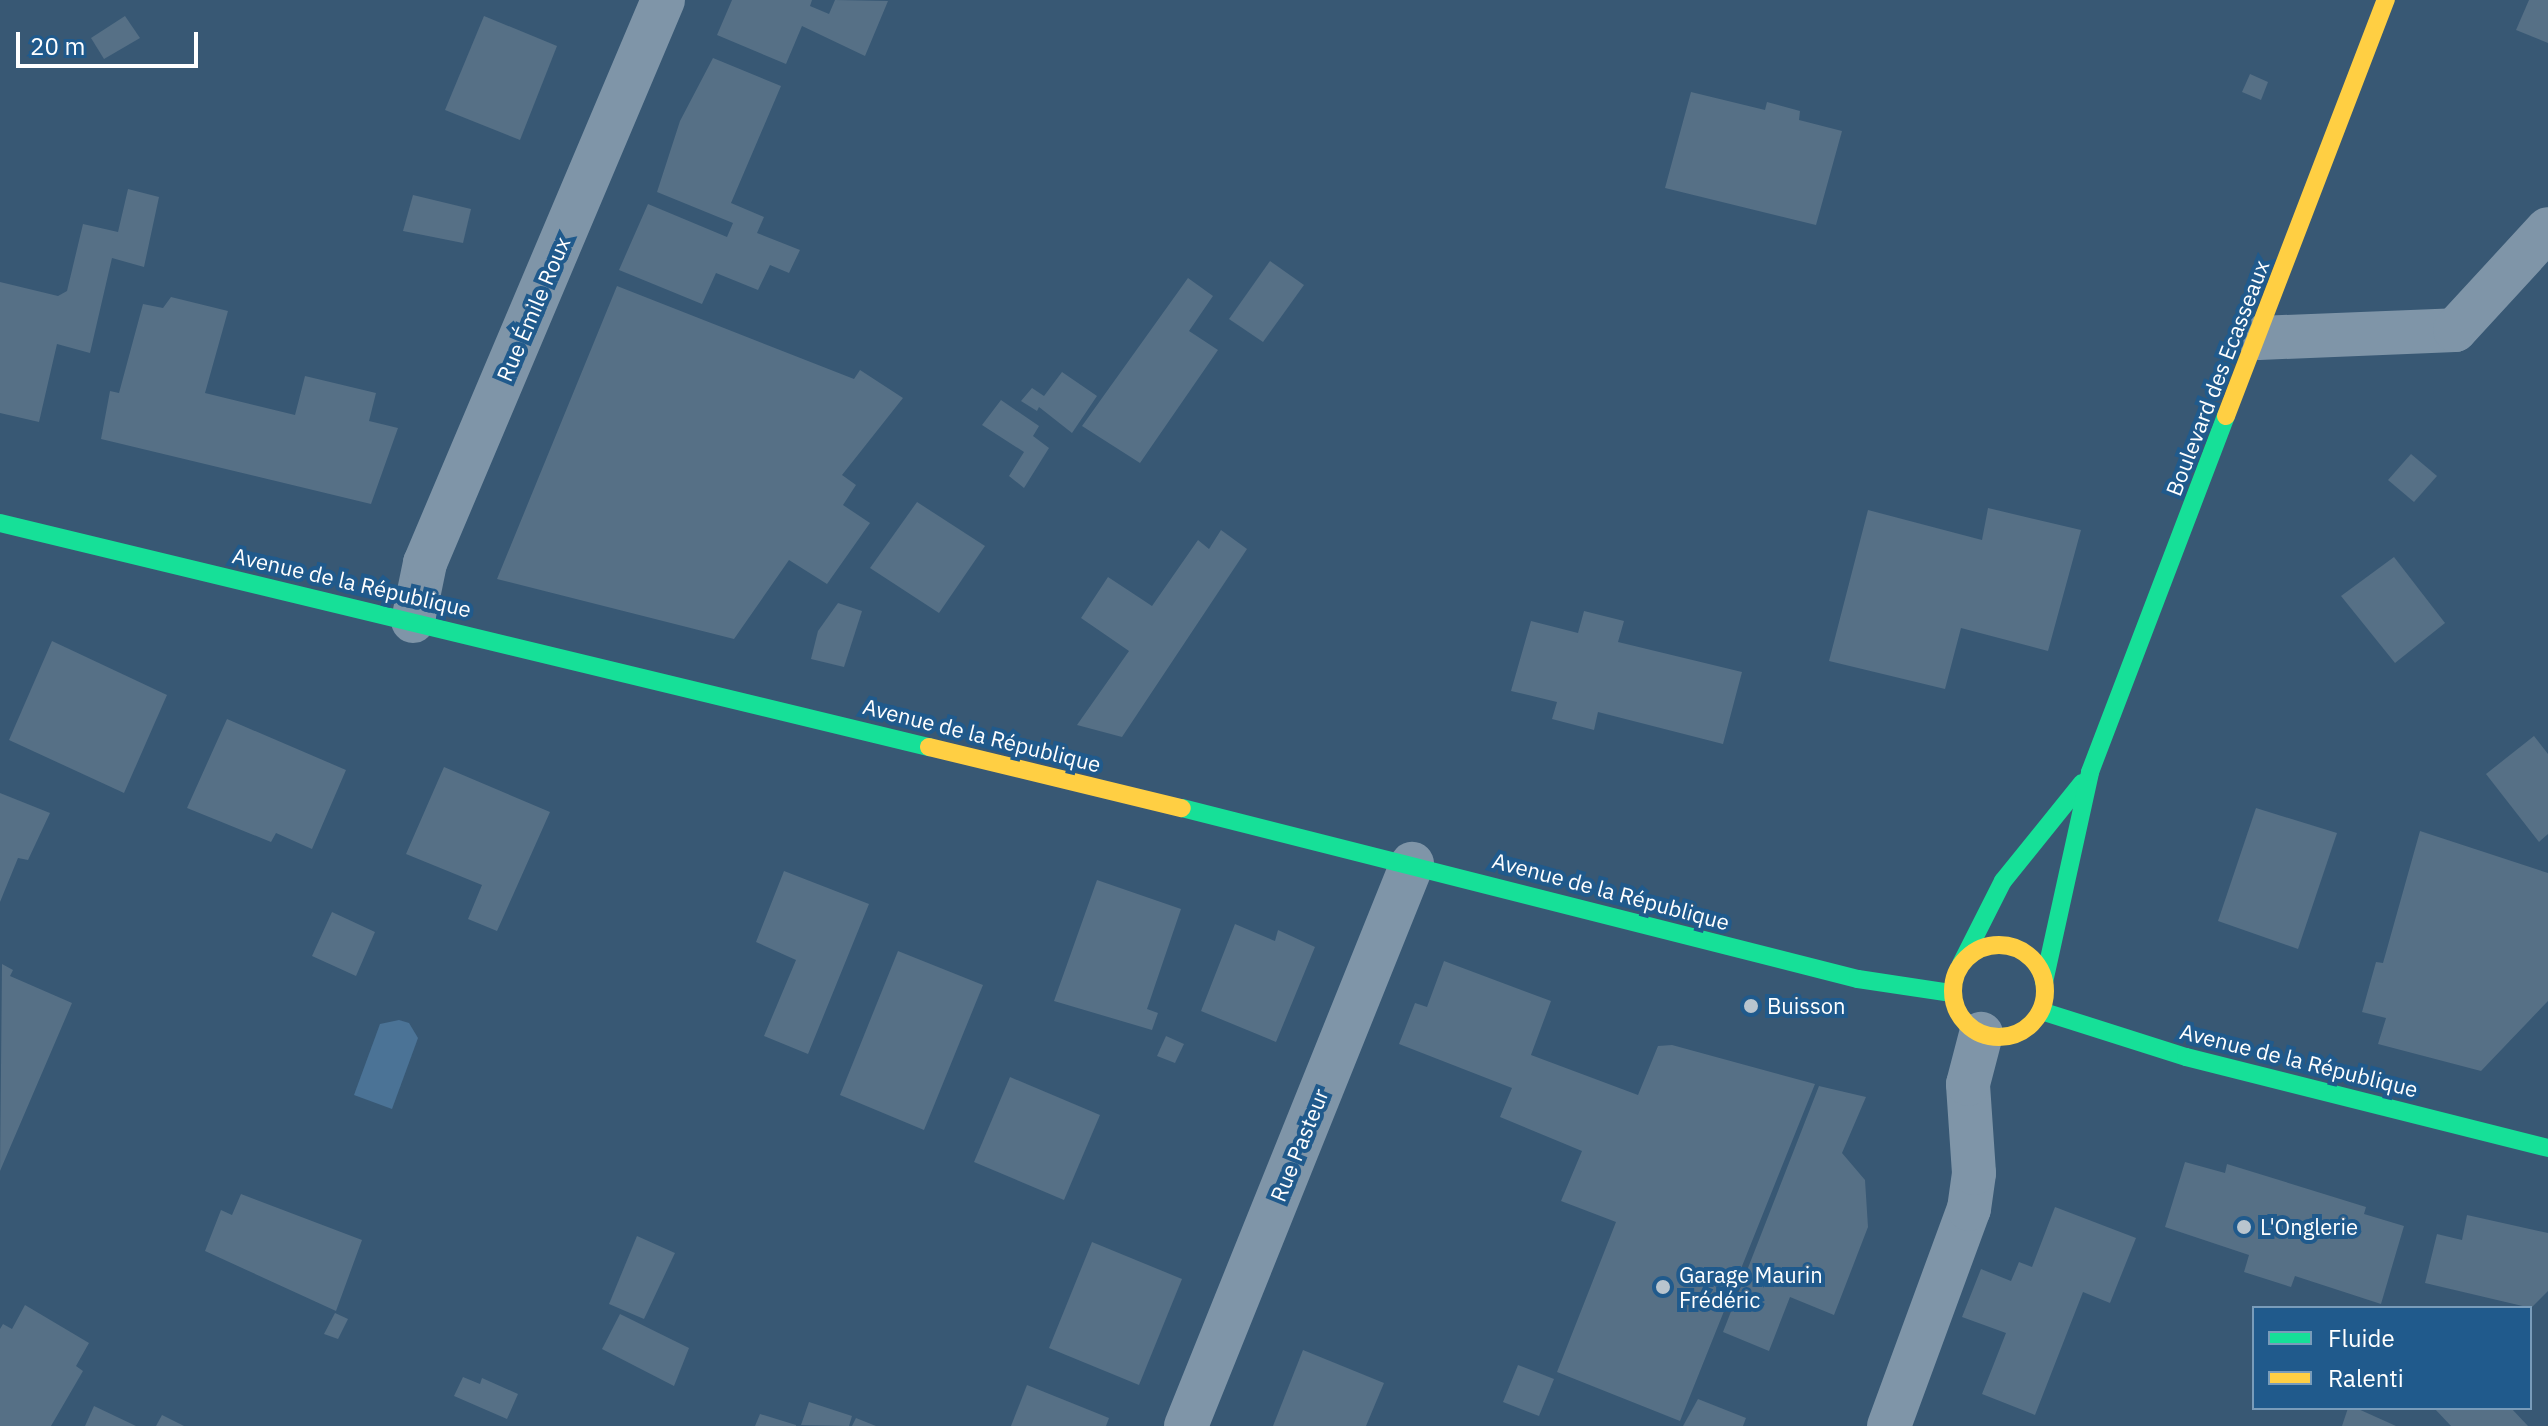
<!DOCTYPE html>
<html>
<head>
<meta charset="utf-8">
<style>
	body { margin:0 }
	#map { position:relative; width:2548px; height:1426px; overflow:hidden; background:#385874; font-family:"IBM Plex Sans",sans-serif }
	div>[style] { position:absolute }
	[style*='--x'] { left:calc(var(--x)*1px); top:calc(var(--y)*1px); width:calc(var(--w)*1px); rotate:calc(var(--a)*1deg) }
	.water>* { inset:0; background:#4b7396 }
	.building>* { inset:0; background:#567086 }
	.street>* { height:44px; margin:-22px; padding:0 22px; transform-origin:22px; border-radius:22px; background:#7f95a8 }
	.fast>* { height:18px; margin:-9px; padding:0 9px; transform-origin:9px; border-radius:9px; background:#16e098 }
	.slow>* { height:18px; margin:-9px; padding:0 9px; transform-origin:9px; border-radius:9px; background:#ffcf43 }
	.slow>.ring { margin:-9px; padding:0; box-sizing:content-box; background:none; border:18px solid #ffcf43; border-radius:50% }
	.dots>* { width:22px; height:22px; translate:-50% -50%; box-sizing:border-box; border:4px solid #205a8c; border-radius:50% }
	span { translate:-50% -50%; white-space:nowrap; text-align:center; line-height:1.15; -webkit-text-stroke:8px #205a8c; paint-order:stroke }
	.street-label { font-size:22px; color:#fff }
	.poi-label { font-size:22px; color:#fff }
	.left { translate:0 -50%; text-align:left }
	.legend { position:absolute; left:2252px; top:1306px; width:280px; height:104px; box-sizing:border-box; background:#205a8c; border:2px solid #799cba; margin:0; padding:10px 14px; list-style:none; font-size:24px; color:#fff }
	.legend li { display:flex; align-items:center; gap:16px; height:40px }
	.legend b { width:40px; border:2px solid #799cba }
	.scale { position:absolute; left:16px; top:32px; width:182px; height:36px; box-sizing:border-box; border:4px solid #fff; border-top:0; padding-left:10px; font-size:24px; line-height:28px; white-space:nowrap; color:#fff; -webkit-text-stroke:6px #205a8c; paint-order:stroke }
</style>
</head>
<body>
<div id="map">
	<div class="water">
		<div style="clip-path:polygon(399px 1020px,409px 1023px,418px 1038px,392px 1109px,354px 1095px,380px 1024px)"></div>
	</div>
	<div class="building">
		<div style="clip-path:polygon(732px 0,812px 0,810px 6px,829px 14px,835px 0,888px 1px,865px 56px,802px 26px,786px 64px,717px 35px)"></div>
		<div style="clip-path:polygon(2529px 0,2548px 0,2548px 43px,2516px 30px)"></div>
		<div style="clip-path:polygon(125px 16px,140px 38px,104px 59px,91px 38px)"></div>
		<div style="clip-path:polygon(484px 16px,557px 46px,520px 140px,445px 110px)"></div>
		<div style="clip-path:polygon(713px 58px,781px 86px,731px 203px,764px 217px,757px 233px,800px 250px,789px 273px,770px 265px,758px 290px,716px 273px,702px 304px,619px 270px,648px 204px,727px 237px,733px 223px,657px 192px,680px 121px)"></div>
		<div style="clip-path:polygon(2250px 74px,2268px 82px,2261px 100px,2242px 92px)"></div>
		<div style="clip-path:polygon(1691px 92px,1765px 110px,1767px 102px,1800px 111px,1799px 120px,1842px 131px,1816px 225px,1665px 188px)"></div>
		<div style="clip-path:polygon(128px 189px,159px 197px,144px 267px,112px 258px,90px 353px,57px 344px,39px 422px,0 413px,0 282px,58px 296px,67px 291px,83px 224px,118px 232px)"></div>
		<div style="clip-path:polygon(413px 195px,471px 209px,463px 243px,403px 231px)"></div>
		<div style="clip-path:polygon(1270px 261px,1304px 285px,1263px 342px,1229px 319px)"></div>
		<div style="clip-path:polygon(1188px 278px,1213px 296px,1189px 331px,1218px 350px,1140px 463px,1082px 426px)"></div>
		<div style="clip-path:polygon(617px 286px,854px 379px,860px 370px,903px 398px,842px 475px,856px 485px,843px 505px,870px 523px,827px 584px,789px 560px,734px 639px,497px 579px)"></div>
		<div style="clip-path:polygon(171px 297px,228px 311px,205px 393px,295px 415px,305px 376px,376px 393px,369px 421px,398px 428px,371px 504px,101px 439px,110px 391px,119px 393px,143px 304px,163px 308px)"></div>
		<div style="clip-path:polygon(1062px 372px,1097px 396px,1072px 433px,1039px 407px,1037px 411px,1021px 401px,1032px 388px,1044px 396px)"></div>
		<div style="clip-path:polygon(1001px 400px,1039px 426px,1033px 436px,1049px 448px,1024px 488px,1009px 476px,1024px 452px,982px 425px)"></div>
		<div style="clip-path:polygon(2411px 454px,2437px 476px,2414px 502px,2388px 480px)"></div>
		<div style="clip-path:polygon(917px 502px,985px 546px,939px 613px,870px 568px)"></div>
		<div style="clip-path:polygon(1988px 508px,2081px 530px,2048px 651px,1961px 628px,1945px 689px,1829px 661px,1868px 510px,1982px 540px)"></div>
		<div style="clip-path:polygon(1221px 530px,1247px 549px,1122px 737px,1077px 725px,1129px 651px,1081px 618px,1108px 577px,1152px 606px,1198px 540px,1209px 549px)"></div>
		<div style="clip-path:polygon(2394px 557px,2445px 623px,2395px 663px,2341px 596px)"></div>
		<div style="clip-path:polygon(838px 603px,862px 611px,844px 667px,811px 659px,818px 631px)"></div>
		<div style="clip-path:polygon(1584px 611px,1624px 621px,1618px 642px,1742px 672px,1723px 744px,1598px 712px,1594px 730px,1552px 719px,1557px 702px,1511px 691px,1531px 621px,1578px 633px)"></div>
		<div style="clip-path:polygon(52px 641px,167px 695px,124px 793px,9px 740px)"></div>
		<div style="clip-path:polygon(227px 719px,346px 770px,312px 849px,276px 833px,271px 842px,187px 808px)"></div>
		<div style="clip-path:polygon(2534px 736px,2548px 754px,2548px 834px,2539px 842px,2486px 774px)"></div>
		<div style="clip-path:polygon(444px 767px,550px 812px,497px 931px,468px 919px,482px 885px,406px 854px)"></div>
		<div style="clip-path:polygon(0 793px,50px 813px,28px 860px,18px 858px,0 902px)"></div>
		<div style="clip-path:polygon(2256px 808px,2337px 833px,2298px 949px,2218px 921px)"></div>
		<div style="clip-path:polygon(2420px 831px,2548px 873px,2548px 1001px,2481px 1071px,2378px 1044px,2386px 1018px,2362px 1012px,2376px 962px,2383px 963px)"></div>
		<div style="clip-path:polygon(784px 871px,869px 904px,808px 1054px,764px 1036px,796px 960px,756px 942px)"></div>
		<div style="clip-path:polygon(1097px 880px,1181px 909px,1147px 1009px,1158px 1013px,1152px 1030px,1054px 1001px)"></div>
		<div style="clip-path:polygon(332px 912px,375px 932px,356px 976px,312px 956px)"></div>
		<div style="clip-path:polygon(1235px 924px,1275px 941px,1278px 930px,1315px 947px,1276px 1042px,1201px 1011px)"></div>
		<div style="clip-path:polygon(898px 951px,983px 985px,924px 1130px,840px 1095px)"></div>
		<div style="clip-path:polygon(1444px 961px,1551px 1001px,1531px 1055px,1638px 1095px,1658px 1046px,1672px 1045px,1815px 1084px,1680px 1421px,1557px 1372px,1616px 1222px,1561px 1201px,1582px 1151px,1500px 1117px,1512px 1088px,1399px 1044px,1415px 1003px,1427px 1007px)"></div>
		<div style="clip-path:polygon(2px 964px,13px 970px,10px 976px,72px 1003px,0 1171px)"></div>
		<div style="clip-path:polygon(1166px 1036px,1184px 1044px,1175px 1063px,1157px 1056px)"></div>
		<div style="clip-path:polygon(1010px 1077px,1100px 1115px,1064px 1200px,974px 1162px)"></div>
		<div style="clip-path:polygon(1819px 1086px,1866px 1097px,1842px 1153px,1865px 1180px,1868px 1227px,1834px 1315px,1790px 1297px,1769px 1351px,1723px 1332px)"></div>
		<div style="clip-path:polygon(2185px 1162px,2225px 1173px,2227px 1164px,2366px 1207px,2364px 1214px,2404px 1226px,2381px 1304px,2295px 1276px,2291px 1287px,2244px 1272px,2249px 1255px,2165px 1227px)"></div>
		<div style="clip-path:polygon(241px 1194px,362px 1240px,336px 1311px,205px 1251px,221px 1210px,232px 1215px)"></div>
		<div style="clip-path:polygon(2055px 1207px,2136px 1238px,2110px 1303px,2083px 1292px,2035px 1415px,1982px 1394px,2006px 1333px,1962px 1317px,1981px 1269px,2011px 1281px,2019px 1262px,2032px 1267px)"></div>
		<div style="clip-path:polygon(2467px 1215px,2548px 1233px,2548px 1291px,2531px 1308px,2425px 1283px,2437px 1234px,2462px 1240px)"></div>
		<div style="clip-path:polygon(637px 1236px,675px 1253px,644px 1319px,609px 1304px)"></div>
		<div style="clip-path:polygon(1092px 1242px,1182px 1279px,1139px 1385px,1049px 1348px)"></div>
		<div style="clip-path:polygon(25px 1305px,89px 1343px,76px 1366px,83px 1371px,51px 1426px,0 1426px,0 1329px,3px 1324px,12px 1329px)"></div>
		<div style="clip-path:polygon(335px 1313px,348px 1319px,338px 1339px,324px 1334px)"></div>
		<div style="clip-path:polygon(620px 1314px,689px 1348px,674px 1386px,602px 1349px)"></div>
		<div style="clip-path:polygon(1303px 1350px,1384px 1383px,1366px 1426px,1273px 1426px)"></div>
		<div style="clip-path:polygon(1518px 1365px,1554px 1379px,1539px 1416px,1503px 1402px)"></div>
		<div style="clip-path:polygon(463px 1377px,480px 1384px,482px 1378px,518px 1394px,507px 1419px,454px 1396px)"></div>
		<div style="clip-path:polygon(1027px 1385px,1109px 1418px,1106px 1426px,1011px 1426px)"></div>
		<div style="clip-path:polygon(1698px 1399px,1746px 1418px,1743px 1426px,1683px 1426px)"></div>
		<div style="clip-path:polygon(809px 1402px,852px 1416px,849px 1426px,801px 1425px)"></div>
		<div style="clip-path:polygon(94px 1406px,136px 1426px,85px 1426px)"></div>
		<div style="clip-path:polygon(2348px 1408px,2356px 1408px,2396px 1426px,2342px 1426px)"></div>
		<div style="clip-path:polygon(2434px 1408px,2511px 1408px,2528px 1426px,2451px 1426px)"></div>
		<div style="clip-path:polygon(760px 1414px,796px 1425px,796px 1426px,755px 1426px)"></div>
		<div style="clip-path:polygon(162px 1415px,184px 1426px,156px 1426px)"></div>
		<div style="clip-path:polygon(856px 1418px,876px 1426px,852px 1426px)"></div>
	</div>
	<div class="street">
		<div style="--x:2259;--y:338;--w:196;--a:-2.3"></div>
		<div style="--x:2455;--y:330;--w:137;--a:-47.4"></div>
		<div style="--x:413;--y:621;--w:59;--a:-78.3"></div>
		<div style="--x:425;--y:563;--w:611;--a:-67.08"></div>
		<div style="--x:1186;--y:1426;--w:606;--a:-68.09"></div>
		<div style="--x:1889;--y:1426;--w:231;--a:-69.8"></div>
		<div style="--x:1969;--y:1209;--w:36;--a:-82"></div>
		<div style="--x:1974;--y:1173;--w:89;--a:-93.9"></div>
		<div style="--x:1968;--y:1084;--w:52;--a:-75.4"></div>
	</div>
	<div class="fast">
		<div style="--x:0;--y:523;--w:956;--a:13.56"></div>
		<div style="--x:1182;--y:808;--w:697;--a:14.2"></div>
		<div style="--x:1858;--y:979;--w:95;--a:8.5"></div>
		<div style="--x:1961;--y:964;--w:93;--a:-63.2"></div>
		<div style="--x:2003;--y:881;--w:126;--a:-51.1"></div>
		<div style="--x:2044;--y:982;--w:215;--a:-77.6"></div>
		<div style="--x:2090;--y:772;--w:381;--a:-69.1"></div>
		<div style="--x:2041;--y:1011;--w:152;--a:17.6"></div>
		<div style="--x:2186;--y:1057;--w:373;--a:14.1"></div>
	</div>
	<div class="slow">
		<div style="--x:2226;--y:416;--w:446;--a:-69"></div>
		<div style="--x:929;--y:747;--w:260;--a:13.6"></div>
		<div class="ring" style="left:1953px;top:945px;width:74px;height:74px"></div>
	</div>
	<div class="dots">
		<div style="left:1751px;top:1006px;background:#b9c5ce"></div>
		<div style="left:2244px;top:1227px;background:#b9c5ce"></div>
		<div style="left:1663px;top:1287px;background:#b9c5ce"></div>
	</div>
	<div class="street-label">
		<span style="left:533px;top:309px;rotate:-67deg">Rue Émile Roux</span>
		<span style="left:2217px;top:378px;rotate:-69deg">Boulevard des Ecasseaux</span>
		<span style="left:352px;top:582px;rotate:13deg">Avenue de la République</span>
		<span style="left:982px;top:735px;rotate:14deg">Avenue de la République</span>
		<span style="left:1611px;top:891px;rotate:15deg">Avenue de la République</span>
		<span style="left:2299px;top:1060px;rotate:14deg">Avenue de la République</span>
		<span style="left:1299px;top:1145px;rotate:-68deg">Rue Pasteur</span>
	</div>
	<div class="poi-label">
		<span class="left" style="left:1767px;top:1006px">Buisson</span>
		<span class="left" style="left:2260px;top:1227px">L'Onglerie</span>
		<span class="left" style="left:1679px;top:1287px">Garage Maurin<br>Frédéric</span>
	</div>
	<ul class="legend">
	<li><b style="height:10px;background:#16e098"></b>Fluide</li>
	<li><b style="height:10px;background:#ffcf43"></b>Ralenti</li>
	</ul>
	<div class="scale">20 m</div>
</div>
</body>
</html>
